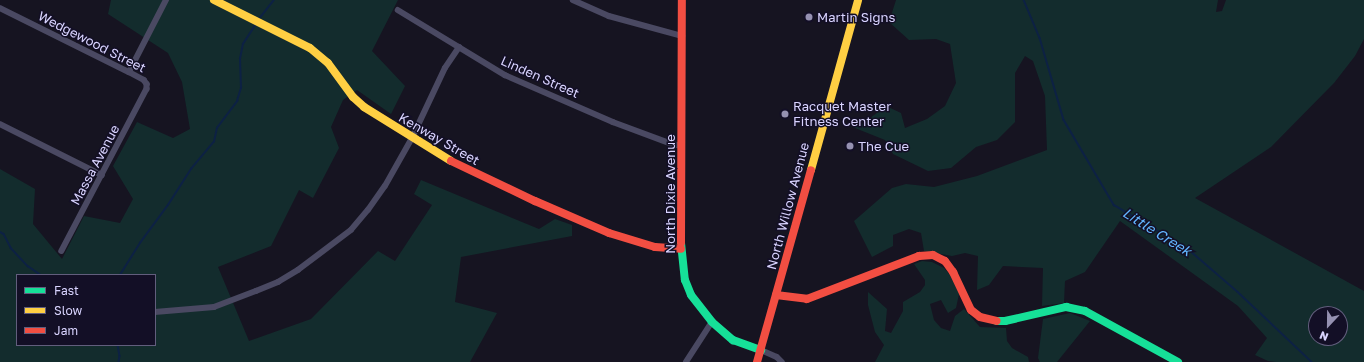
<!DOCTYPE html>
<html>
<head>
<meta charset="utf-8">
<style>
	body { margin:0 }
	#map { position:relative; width:1364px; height:362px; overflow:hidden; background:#161421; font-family:"Golos Text",sans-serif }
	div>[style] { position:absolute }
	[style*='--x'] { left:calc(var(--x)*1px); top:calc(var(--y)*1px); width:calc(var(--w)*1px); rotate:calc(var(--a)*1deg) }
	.green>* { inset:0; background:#132c2d }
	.stream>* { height:1.5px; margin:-0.75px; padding:0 0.75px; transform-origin:0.75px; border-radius:0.75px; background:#0d2144 }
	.street>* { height:5.5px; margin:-2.75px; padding:0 2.75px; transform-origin:2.75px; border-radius:2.75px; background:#4a4962 }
	.fast>* { height:8px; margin:-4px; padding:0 4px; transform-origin:4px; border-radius:4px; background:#16e098 }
	.slow>* { height:8px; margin:-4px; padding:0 4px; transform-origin:4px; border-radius:4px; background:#ffcf43 }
	.jam>* { height:8px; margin:-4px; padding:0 4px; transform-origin:4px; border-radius:4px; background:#f24e42 }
	.dots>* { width:11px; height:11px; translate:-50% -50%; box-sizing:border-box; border:2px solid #130f26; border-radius:50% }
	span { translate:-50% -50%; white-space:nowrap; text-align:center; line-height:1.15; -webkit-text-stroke:3px #130f26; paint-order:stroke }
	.poi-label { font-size:13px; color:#d9d4ff }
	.left { translate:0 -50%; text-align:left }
	.street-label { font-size:13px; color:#d9d4ff }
	.water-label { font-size:14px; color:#62b6ff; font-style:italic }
	.legend { position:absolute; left:16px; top:274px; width:140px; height:72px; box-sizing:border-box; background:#130f26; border:1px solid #625e7d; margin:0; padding:5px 7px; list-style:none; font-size:12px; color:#d9d4ff }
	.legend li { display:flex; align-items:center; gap:8px; height:20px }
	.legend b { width:20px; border:1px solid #625e7d }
	.north { position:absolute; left:1308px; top:306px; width:40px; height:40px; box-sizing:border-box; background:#130f26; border:1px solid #625e7d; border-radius:50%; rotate:202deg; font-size:11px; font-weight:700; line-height:16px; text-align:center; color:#d9d4ff }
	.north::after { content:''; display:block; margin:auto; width:14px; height:18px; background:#9591b1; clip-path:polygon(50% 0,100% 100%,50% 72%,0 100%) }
</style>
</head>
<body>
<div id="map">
	<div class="green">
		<div style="clip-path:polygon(evenodd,111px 0,398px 0,372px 51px,405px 86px,391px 114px,357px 90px,343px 100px,331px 127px,339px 148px,313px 198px,299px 190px,271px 246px,218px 267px,249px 341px,311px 319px,378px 251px,395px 261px,432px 205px,414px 194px,421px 180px,539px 229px,555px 219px,572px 225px,572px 236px,461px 257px,455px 302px,497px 313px,470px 362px,0 362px,0 169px,35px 189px,33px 224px,62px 259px,84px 216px,120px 223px,133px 199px,113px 166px,137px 122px,173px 138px,190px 129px,182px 82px,168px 53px,108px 14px,111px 0,17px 275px,155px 275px,155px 345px,17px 345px,17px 275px)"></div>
		<div style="clip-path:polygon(evenodd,896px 0,1218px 0,1216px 12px,1222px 11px,1226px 0,1364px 0,1364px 39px,1355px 56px,1334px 83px,1271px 147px,1195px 198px,1364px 291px,1364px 362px,1276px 362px,1268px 361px,1255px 355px,1267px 338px,1238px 306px,1120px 221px,1085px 272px,1065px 281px,1064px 303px,1042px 306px,1043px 268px,1003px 266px,989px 285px,977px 290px,978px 256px,965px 253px,952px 256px,924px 251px,921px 233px,909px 229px,893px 235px,893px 246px,872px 257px,854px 221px,892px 188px,906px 184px,934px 187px,977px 176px,1047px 150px,1045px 96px,1033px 61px,1025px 56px,1015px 73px,1015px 122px,997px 140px,976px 147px,951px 168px,928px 171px,893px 154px,885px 140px,850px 126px,861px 125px,886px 106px,901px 113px,905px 128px,927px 119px,945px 106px,956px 83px,950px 44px,936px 39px,909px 40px,889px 22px,896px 0,1316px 314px,1340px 314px,1340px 338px,1316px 338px,1316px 314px)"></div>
		<div style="clip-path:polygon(922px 261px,932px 262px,944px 268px,951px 276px,959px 294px,956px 308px,948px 313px,941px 300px,930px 304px,934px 320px,941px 328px,950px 331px,955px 316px,964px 309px,980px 327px,1006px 328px,1007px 341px,1012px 348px,1028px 357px,1029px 362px,875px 362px,884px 345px,875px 332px,868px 305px,868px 292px,887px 309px,885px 331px,891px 333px,903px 311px,903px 302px,920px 292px,925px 285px,925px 280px,914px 264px)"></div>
		<div style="clip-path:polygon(1070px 313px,1090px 321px,1057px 362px,1040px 362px,1038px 358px,1043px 319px)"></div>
	</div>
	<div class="stream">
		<div style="--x:1024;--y:0;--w:41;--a:67.2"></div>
		<div style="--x:1040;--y:38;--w:85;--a:73.7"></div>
		<div style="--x:1064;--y:120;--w:99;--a:59.5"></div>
		<div style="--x:1114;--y:205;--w:85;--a:30.5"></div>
		<div style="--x:1187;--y:248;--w:67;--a:40.8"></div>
		<div style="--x:1238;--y:292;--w:102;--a:43.4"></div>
		<div style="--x:259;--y:19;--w:24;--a:-52"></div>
		<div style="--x:0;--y:232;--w:4;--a:27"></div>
		<div style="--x:4;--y:234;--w:16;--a:63"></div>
		<div style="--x:11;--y:248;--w:25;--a:47"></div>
		<div style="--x:28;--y:266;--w:16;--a:35"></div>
		<div style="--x:120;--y:275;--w:38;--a:-58"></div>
		<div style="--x:140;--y:243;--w:47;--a:-53.6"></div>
		<div style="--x:168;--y:205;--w:43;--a:-57.4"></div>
		<div style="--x:191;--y:169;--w:35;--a:-50"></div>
		<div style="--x:214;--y:142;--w:14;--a:-78"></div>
		<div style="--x:217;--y:128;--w:34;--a:-53"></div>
		<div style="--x:237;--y:101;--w:14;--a:-73"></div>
		<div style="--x:241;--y:88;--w:29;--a:-92"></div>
		<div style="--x:240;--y:59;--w:15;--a:-79"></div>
		<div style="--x:243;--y:44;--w:24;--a:-57"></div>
		<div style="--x:118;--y:345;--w:11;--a:80"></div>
		<div style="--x:120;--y:356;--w:6;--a:99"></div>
	</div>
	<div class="street">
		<div style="--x:573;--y:0;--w:39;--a:24"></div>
		<div style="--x:609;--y:16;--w:76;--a:15.3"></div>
		<div style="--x:0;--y:8;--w:144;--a:26.4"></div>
		<div style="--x:129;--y:72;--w:17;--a:28"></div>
		<div style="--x:144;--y:80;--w:5;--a:53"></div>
		<div style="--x:147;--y:84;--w:5;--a:90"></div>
		<div style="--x:147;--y:89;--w:183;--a:117.7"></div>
		<div style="--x:398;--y:10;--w:125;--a:31.3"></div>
		<div style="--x:505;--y:75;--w:118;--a:23.5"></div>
		<div style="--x:613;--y:122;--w:63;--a:20.4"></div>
		<div style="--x:672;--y:144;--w:10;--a:11"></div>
		<div style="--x:129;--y:72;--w:81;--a:-62.8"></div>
		<div style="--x:0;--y:124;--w:114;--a:26.6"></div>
		<div style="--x:155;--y:312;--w:59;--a:-4.8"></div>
		<div style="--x:214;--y:307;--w:45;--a:-20.9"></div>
		<div style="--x:256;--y:291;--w:24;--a:-22"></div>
		<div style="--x:278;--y:282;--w:23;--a:-31"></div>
		<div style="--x:298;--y:270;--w:66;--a:-37"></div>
		<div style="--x:351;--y:230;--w:26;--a:-50"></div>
		<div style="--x:368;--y:210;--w:29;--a:-55"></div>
		<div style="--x:385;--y:186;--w:55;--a:-60.6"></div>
		<div style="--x:412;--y:138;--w:77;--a:-64.8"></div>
		<div style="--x:445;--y:68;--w:25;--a:-56"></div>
		<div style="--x:761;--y:350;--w:17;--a:24"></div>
		<div style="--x:777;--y:357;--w:7;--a:45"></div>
		<div style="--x:686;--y:362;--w:48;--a:-57"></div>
	</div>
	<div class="fast">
		<div style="--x:681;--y:243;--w:37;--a:84"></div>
		<div style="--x:685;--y:280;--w:16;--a:68"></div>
		<div style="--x:691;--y:295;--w:34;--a:52"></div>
		<div style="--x:712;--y:322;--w:28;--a:41"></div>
		<div style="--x:733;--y:340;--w:30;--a:20"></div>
		<div style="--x:997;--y:321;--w:8;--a:0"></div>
		<div style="--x:1005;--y:321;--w:63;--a:-12.9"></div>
		<div style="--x:1066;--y:307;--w:19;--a:12"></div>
		<div style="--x:1085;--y:311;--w:106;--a:28.7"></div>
	</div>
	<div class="slow">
		<div style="--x:214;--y:0;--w:107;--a:26.6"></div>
		<div style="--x:310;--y:48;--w:23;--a:40"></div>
		<div style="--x:328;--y:63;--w:42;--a:53.7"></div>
		<div style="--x:353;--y:97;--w:15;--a:42"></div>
		<div style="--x:364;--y:107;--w:102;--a:31.8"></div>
		<div style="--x:811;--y:170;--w:176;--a:-74.5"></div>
	</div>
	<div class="jam">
		<div style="--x:451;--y:161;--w:93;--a:25.5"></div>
		<div style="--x:535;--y:201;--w:81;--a:23.4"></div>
		<div style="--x:609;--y:233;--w:48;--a:16.9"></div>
		<div style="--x:655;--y:247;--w:26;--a:4"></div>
		<div style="--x:681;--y:243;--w:243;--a:-89.8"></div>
		<div style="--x:776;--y:295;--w:31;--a:7"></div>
		<div style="--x:807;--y:299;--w:120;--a:-21"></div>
		<div style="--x:919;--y:256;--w:14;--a:-4"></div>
		<div style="--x:933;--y:255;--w:13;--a:27"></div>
		<div style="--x:945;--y:261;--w:14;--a:54"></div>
		<div style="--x:953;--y:272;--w:42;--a:64.7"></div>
		<div style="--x:971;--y:310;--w:11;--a:38"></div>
		<div style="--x:980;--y:317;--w:17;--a:13"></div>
		<div style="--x:757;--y:362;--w:199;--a:-74.3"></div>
	</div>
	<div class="dots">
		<div style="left:809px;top:17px;background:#9591b1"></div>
		<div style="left:785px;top:114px;background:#9591b1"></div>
		<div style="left:850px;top:146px;background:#9591b1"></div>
	</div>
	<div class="poi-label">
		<span class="left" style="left:817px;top:17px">Martin Signs</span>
		<span class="left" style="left:793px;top:114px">Racquet Master<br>Fitness Center</span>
		<span class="left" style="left:858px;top:146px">The Cue</span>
	</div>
	<div class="street-label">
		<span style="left:92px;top:42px;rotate:27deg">Wedgewood Street</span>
		<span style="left:540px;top:77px;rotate:24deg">Linden Street</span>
		<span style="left:439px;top:139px;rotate:30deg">Kenway Street</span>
		<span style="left:95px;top:165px;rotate:-62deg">Massa Avenue</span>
		<span style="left:670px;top:194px;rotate:-90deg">North Dixie Avenue</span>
		<span style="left:788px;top:206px;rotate:-75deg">North Willow Avenue</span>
	</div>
	<div class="water-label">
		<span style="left:1157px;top:232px;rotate:32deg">Little Creek</span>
	</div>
	<ul class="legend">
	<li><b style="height:5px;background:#16e098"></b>Fast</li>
	<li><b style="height:5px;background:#ffcf43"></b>Slow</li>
	<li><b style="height:5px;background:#f24e42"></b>Jam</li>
	</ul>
	<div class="north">N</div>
</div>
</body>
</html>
